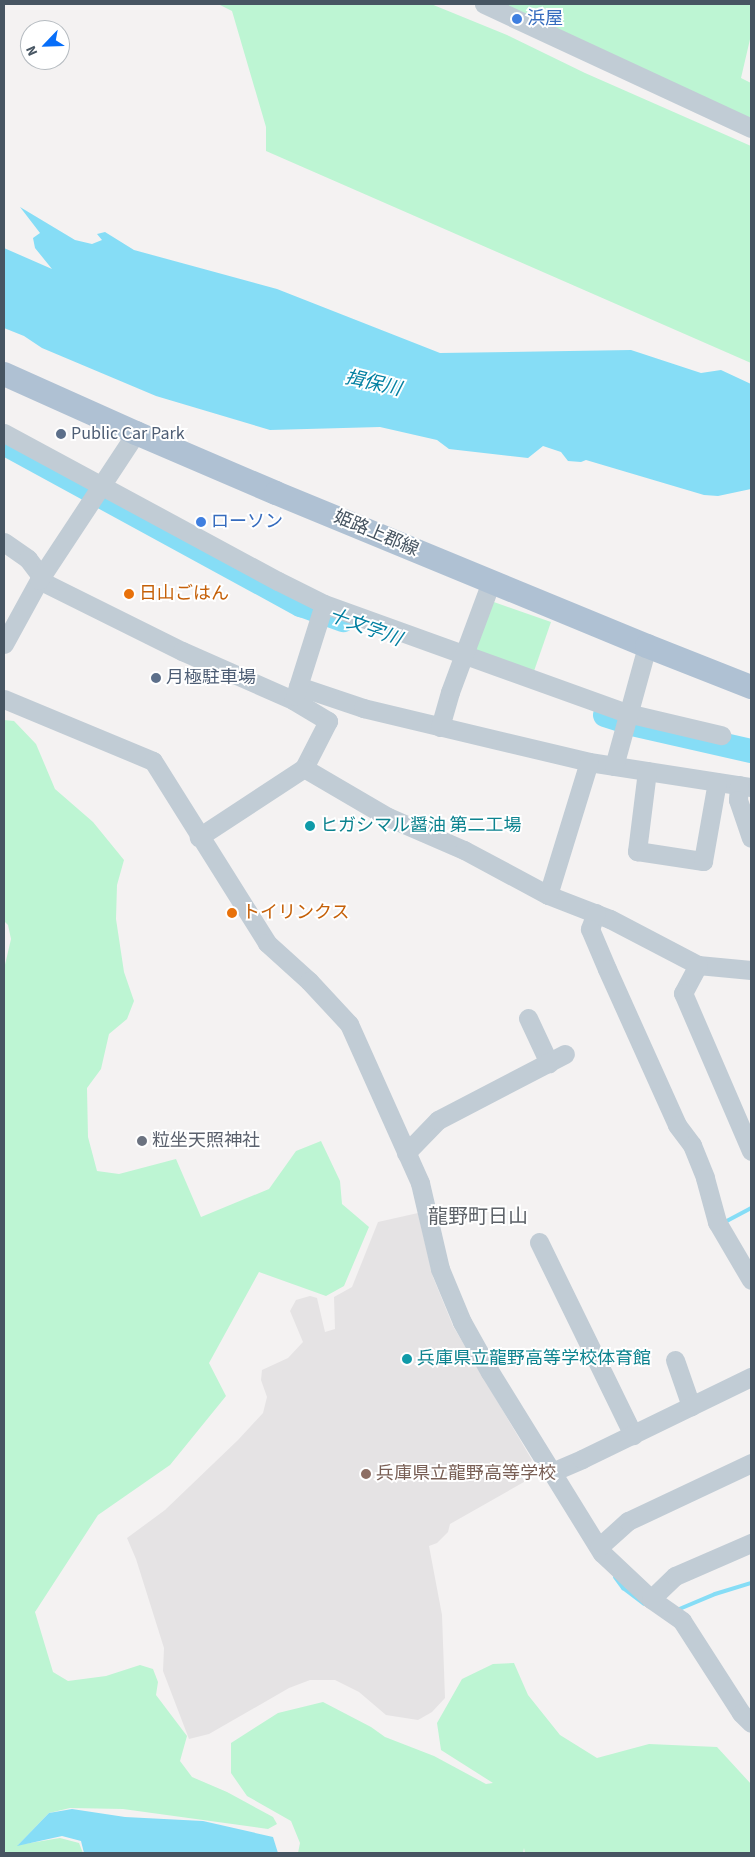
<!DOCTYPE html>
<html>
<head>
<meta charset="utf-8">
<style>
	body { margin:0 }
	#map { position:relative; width:755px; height:1857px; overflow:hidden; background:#f4f2f2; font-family:"Source Sans 3","Noto Sans JP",sans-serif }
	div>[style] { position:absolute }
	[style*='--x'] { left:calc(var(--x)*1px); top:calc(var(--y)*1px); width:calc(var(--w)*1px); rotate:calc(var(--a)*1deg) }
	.education>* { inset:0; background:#e5e3e4 }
	.green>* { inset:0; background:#bdf5d3 }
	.water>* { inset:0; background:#86ddf6 }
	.stream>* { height:4px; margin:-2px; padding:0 2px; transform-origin:2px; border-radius:2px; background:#86ddf6 }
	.river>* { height:24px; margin:-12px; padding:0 12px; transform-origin:12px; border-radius:12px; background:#86ddf6 }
	.minor>* { height:19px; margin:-9.5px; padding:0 9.5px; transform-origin:9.5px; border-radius:9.5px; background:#c1ccd5 }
	.major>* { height:24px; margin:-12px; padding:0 12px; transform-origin:12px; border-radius:12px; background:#afc1d3 }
	.dots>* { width:14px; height:14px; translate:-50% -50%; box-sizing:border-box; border:2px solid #fff; border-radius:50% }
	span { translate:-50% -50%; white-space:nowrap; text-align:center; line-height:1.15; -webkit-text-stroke:4px #fff; paint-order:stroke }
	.shop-label { font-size:18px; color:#366cbe }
	.left { translate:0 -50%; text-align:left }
	.service-label { font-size:18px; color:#4e5e75 }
	.street-label { font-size:18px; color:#475562 }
	.food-label { font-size:18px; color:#c56008 }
	.culture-label { font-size:18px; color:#0d838f }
	.worship-label { font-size:18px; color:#5b616d }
	.education-label { font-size:18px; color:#785e54 }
	.water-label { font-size:19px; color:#0380a2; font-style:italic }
	.quarter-label { font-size:20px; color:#5d6268 }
	.frame { position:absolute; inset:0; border:5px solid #475562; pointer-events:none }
	.north { position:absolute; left:20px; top:20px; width:50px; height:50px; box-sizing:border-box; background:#fff; border:1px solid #b5bbc0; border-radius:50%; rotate:246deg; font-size:14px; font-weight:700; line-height:20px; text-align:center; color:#475562 }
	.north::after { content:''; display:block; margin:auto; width:18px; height:22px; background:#076ef9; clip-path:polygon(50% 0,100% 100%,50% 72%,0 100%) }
</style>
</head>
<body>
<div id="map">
	<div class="education">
		<div style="clip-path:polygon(418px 1213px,433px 1277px,453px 1326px,532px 1460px,527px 1467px,531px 1478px,450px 1524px,448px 1532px,437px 1543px,429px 1546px,442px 1615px,445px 1698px,432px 1712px,418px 1720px,386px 1715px,359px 1692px,335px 1680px,310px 1680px,289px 1688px,209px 1734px,189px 1739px,163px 1671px,164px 1648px,136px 1559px,127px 1538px,165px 1510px,238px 1440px,263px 1413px,267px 1397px,261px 1380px,262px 1370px,288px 1358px,303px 1342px,290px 1311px,296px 1300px,310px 1296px,317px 1298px,325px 1332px,335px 1329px,334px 1297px,352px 1287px,378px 1222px)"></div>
	</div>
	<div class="green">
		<div style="clip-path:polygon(218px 4px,431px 4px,507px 35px,585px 73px,751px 146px,751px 363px,266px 151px,266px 127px,232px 11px)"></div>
		<div style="clip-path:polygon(501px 4px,751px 4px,751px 35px,741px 78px,751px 83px,751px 121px)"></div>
		<div style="clip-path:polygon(491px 601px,551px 622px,533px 674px,473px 653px)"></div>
		<div style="clip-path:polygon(4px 720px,14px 721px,36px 744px,55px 789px,93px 822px,124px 860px,117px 885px,116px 919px,124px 972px,134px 1001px,127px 1019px,109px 1034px,101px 1069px,87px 1088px,88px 1137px,97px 1171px,119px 1174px,176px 1159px,201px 1217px,269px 1189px,296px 1151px,321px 1141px,340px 1181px,342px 1204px,369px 1227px,344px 1286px,326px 1296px,259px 1272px,209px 1363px,226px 1396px,170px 1465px,98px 1515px,35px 1612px,53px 1672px,68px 1681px,106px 1676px,140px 1665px,153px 1669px,158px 1682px,156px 1695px,187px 1736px,180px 1761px,192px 1777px,227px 1792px,273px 1817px,277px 1824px,268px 1829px,123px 1809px,70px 1808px,49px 1813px,18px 1845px,60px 1838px,79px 1843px,83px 1853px,4px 1853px,4px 969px,11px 939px,8px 925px,4px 921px)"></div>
		<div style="clip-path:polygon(514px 1663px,528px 1695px,560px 1735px,597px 1758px,649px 1744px,717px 1747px,751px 1784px,751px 1853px,525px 1853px,524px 1848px,523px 1853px,298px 1853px,300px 1843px,291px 1821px,247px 1796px,231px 1773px,231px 1743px,278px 1713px,323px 1702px,371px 1727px,385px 1737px,434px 1756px,486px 1784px,493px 1783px,441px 1750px,437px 1723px,462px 1679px,493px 1664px)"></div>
	</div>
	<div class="water">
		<div style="clip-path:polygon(20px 207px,75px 240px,92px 244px,102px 240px,97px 234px,105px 232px,134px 250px,277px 289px,440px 353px,631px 350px,701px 373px,721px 370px,751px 384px,751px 489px,718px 496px,704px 495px,586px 460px,581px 462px,568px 461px,561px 452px,543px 446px,528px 458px,449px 449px,437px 440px,380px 427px,270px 430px,156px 396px,42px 348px,24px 336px,4px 328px,4px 248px,52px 269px,35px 248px,33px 238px,40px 233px)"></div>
		<div style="clip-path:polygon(72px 1809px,125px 1817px,203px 1821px,273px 1837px,278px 1853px,84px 1853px,81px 1841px,62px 1836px,17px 1846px,49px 1813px)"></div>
	</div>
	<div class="stream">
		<div style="--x:723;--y:1223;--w:32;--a:-28"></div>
		<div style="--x:615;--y:1577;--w:14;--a:54"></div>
		<div style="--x:623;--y:1588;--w:26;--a:37"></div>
		<div style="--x:677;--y:1610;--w:41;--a:-22.8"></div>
		<div style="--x:715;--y:1594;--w:38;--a:-17"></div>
	</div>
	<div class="river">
		<div style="--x:7;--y:445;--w:335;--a:28.6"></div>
		<div style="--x:301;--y:605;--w:45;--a:19.7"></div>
		<div style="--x:605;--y:715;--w:28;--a:18"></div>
		<div style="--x:632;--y:724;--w:122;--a:12.8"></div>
	</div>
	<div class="minor">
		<div style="--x:484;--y:4;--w:294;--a:24.9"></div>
		<div style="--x:4;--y:433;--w:311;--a:28.4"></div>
		<div style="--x:278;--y:581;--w:51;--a:26.6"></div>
		<div style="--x:324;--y:604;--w:322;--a:19.8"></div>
		<div style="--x:627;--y:713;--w:97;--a:13.2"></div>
		<div style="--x:4;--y:542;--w:29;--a:35"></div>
		<div style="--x:28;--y:559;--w:21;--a:53"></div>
		<div style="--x:39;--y:580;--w:160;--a:26.4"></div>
		<div style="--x:182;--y:651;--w:121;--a:23.8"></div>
		<div style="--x:293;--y:700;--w:41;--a:31"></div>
		<div style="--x:328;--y:721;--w:53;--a:117.1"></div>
		<div style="--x:304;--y:768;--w:126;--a:146.7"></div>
		<div style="--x:4;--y:644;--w:73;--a:-61.3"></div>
		<div style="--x:39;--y:580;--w:176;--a:-56.6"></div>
		<div style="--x:298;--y:686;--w:69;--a:18.7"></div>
		<div style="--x:363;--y:708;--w:232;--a:13.4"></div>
		<div style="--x:589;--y:762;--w:164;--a:8.8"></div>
		<div style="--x:295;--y:696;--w:96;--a:-72.5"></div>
		<div style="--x:4;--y:699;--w:161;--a:22.6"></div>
		<div style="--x:153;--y:761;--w:215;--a:57.9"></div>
		<div style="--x:267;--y:943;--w:57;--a:42.1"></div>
		<div style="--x:309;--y:981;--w:59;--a:47.1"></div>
		<div style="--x:349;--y:1024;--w:174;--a:65.9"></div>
		<div style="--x:420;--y:1183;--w:88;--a:76.9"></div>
		<div style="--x:440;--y:1269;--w:57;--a:67.5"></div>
		<div style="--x:462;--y:1322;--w:57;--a:60.8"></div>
		<div style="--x:490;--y:1372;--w:213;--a:58.3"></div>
		<div style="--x:602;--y:1553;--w:67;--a:43.2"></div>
		<div style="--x:651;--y:1599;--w:38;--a:35"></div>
		<div style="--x:682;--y:1621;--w:109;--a:57.3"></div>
		<div style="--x:741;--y:1713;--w:14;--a:45"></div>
		<div style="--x:440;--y:727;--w:36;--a:-74"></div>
		<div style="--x:450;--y:692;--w:117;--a:-69.6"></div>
		<div style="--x:614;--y:766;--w:124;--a:-74.6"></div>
		<div style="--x:304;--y:768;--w:97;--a:30.3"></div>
		<div style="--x:388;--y:817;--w:83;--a:23.5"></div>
		<div style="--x:464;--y:850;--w:95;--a:28.2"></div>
		<div style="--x:548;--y:895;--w:66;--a:21.2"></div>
		<div style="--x:610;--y:919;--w:99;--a:27.6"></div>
		<div style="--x:698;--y:965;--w:53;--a:5.4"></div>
		<div style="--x:647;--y:771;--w:81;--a:97.1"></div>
		<div style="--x:637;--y:851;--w:67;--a:8.6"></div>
		<div style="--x:703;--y:861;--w:80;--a:-80"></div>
		<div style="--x:739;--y:785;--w:15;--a:94"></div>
		<div style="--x:738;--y:800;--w:40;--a:71.1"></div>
		<div style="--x:548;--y:895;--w:139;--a:-72.9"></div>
		<div style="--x:596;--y:913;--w:17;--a:111"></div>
		<div style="--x:590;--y:929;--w:43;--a:67"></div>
		<div style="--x:607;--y:969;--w:171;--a:65.8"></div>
		<div style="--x:677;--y:1125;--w:25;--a:53"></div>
		<div style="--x:692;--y:1145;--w:35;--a:68"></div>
		<div style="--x:705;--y:1178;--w:46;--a:74.7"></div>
		<div style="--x:717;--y:1222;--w:67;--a:59.6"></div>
		<div style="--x:698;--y:965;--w:32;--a:118"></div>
		<div style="--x:683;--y:993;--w:172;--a:66.7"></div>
		<div style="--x:528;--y:1018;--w:50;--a:65"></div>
		<div style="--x:406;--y:1153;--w:46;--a:-45.9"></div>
		<div style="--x:438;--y:1120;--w:143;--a:-27.5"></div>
		<div style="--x:539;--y:1242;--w:215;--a:64"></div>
		<div style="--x:675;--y:1360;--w:49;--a:70.8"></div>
		<div style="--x:552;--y:1472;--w:33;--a:-23"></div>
		<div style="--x:582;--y:1459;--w:188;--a:-25.9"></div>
		<div style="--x:599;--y:1547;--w:39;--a:-42"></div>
		<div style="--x:628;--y:1521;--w:136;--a:-25.2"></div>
		<div style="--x:651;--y:1599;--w:33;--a:-44"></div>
		<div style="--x:675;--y:1576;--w:83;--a:-23.5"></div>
	</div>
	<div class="major">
		<div style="--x:4;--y:374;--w:145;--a:24.1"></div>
		<div style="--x:136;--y:433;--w:152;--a:23.2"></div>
		<div style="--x:276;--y:493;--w:401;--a:22.4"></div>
		<div style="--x:647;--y:646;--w:112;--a:21.5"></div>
	</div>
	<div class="dots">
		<div style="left:517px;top:19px;background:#3f7fe0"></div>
		<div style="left:61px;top:434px;background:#5c6f8a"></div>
		<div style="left:201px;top:522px;background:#3f7fe0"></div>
		<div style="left:129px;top:594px;background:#e8710a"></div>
		<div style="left:156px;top:678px;background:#5c6f8a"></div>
		<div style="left:310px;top:826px;background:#0f9aa8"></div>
		<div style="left:232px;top:913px;background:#e8710a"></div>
		<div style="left:142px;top:1141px;background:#6b7280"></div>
		<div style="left:407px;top:1359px;background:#0f9aa8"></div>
		<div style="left:366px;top:1474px;background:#8d6e63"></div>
	</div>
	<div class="shop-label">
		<span class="left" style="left:527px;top:19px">浜屋</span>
		<span class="left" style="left:211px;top:522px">ローソン</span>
	</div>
	<div class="service-label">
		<span class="left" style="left:71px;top:434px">Public Car Park</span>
		<span class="left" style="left:166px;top:678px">月極駐車場</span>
	</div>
	<div class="street-label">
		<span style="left:376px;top:534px;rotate:23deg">姫路上郡線</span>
	</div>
	<div class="food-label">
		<span class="left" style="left:139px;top:594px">日山ごはん</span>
		<span class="left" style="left:242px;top:913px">トイリンクス</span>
	</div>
	<div class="culture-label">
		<span class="left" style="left:320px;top:826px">ヒガシマル醤油 第二工場</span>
		<span class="left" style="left:417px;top:1359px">兵庫県立龍野高等学校体育館</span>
	</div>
	<div class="worship-label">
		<span class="left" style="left:152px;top:1141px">粒坐天照神社</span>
	</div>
	<div class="education-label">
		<span class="left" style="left:376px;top:1474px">兵庫県立龍野高等学校</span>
	</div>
	<div class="water-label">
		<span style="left:373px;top:384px;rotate:13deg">揖保川</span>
		<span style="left:365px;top:628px;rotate:20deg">十文字川</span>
	</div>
	<div class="quarter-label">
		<span style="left:478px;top:1217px">龍野町日山</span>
	</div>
	<div class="frame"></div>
	<div class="north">N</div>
</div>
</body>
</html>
